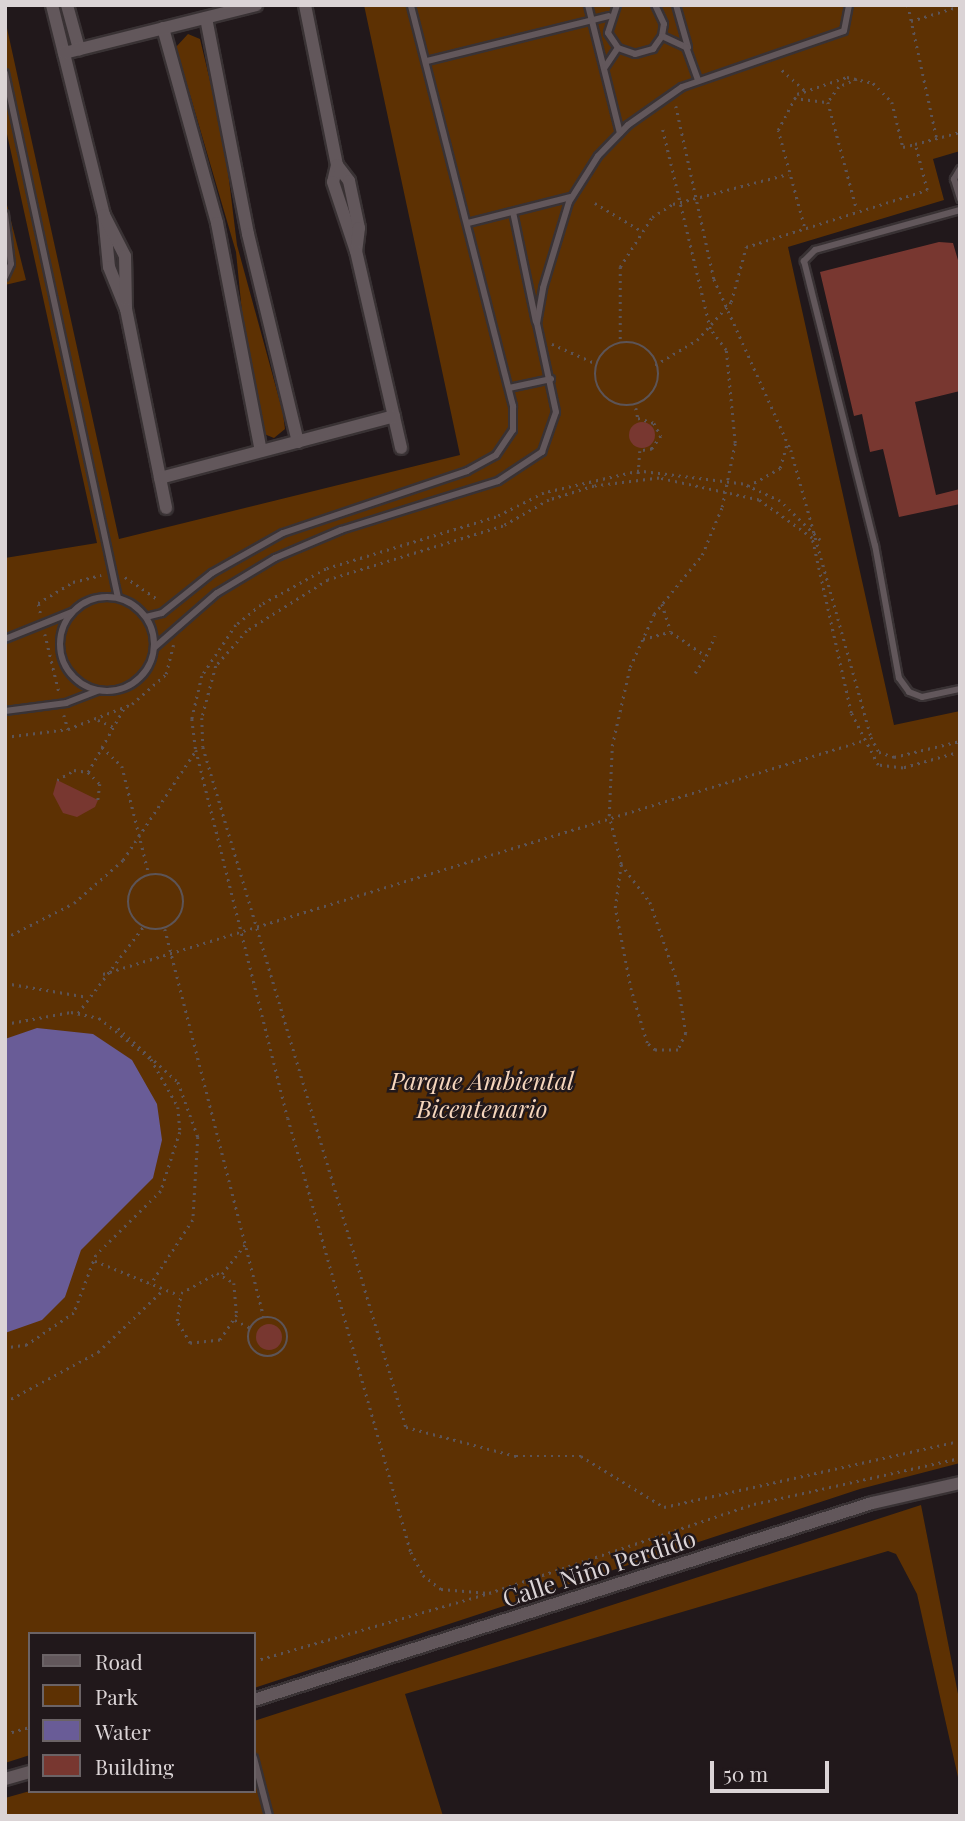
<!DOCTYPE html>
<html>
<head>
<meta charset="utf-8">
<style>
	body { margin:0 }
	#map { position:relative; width:965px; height:1821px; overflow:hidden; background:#21181b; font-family:"Playfair Display",serif }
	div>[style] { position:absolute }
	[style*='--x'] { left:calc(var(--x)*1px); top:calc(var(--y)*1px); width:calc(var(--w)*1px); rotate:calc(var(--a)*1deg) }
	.green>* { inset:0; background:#5d3103 }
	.water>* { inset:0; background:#695c97 }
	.building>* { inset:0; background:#783730 }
	.round { border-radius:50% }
	.path>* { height:2.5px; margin-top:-1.25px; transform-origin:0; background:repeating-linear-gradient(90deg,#5c5457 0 2px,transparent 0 7px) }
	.path>.ring { margin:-1.25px; padding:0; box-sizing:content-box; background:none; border:2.5px solid #5c5457; border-radius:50% }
	.roads { filter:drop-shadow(2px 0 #393234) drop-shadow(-2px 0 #393234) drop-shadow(0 2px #393234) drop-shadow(0 -2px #393234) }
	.lane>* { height:6px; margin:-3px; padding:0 3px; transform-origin:3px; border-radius:3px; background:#62575b }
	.lane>.ring { margin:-3px; padding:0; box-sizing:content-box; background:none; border:6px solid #62575b; border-radius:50% }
	.street>* { height:12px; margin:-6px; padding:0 6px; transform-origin:6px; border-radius:6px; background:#62575b }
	span { translate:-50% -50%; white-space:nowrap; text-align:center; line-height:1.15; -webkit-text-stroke:5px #21181b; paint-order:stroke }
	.park-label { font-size:24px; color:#f6d6bd; font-style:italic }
	.street-label { font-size:24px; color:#dbd4d6 }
	.frame { position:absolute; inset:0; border:7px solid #dbd4d6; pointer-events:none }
	.legend { position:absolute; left:28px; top:1632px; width:228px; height:161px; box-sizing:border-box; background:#21181b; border:2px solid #6b6366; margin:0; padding:9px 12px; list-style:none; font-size:21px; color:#dbd4d6 }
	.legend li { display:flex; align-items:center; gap:14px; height:35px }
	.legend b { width:35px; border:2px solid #6b6366 }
	.scale { position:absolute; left:710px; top:1761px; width:119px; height:32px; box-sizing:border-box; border:4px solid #dbd4d6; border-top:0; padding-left:9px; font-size:21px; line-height:24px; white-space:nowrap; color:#dbd4d6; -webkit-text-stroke:5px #21181b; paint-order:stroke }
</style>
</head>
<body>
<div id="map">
	<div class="green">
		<div style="clip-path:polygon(364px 5px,960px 5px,960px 151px,933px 159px,944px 200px,788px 247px,894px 725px,960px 711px,960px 1463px,860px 1489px,254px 1688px,254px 1634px,30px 1634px,30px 1755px,5px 1763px,5px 558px,97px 543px,5px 125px,5px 19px,119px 539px,460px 455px)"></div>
		<div style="clip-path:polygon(188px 34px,200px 39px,224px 139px,237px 245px,283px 413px,285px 429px,274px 438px,264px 434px,245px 343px,236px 252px,176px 47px)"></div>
		<div style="clip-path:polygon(5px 197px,26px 280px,5px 285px)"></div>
		<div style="clip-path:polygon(921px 1505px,960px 1704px,960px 1786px,917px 1594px,896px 1554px,888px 1551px,405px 1694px,443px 1816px,5px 1816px,5px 1798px,30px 1791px,254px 1791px,254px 1721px)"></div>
	</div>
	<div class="water">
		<div style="clip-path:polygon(37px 1028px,93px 1034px,132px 1060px,157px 1104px,162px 1140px,153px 1178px,81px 1250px,65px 1297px,42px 1320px,5px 1333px,5px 1039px)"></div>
	</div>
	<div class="building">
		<div style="clip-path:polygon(939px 242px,953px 243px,960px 267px,960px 391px,915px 402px,936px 495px,960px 489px,960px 504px,899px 517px,883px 449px,870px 452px,862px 414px,854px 416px,820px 272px)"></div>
		<div class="round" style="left:629px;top:422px;width:26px;height:26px"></div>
		<div style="clip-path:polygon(57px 780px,98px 800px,95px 807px,77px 817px,63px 813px,53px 794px)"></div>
		<div class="round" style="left:256px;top:1324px;width:26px;height:26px"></div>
	</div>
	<div class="path">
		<div style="--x:908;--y:5;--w:137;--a:77.8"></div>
		<div style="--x:911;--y:21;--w:51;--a:-17"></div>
		<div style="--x:782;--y:70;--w:30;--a:42"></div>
		<div style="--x:857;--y:79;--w:20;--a:156"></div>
		<div style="--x:839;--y:87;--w:19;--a:126"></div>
		<div style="--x:828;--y:102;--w:112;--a:75"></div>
		<div style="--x:794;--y:98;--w:34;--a:7"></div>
		<div style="--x:676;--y:106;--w:177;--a:77.6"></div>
		<div style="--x:714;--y:279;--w:188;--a:65.8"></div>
		<div style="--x:791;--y:450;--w:298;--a:74.4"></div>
		<div style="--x:871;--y:737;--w:17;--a:62"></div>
		<div style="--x:879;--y:752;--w:16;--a:18"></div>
		<div style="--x:894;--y:757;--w:68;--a:-13.6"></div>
		<div style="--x:595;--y:203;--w:52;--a:31"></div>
		<div style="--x:804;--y:226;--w:99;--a:-105.2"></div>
		<div style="--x:778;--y:130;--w:41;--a:-62.2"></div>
		<div style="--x:797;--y:94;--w:53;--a:-18.8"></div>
		<div style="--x:847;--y:77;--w:27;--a:13"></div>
		<div style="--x:873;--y:83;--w:27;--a:45"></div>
		<div style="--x:892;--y:102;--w:46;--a:76.3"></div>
		<div style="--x:903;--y:147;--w:12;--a:-14"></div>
		<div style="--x:620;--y:339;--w:72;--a:-90"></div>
		<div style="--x:620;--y:267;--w:59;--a:-57.4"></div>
		<div style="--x:652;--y:217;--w:25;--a:-32"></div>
		<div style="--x:673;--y:204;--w:119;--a:-14.6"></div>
		<div class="ring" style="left:595px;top:342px;width:61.5px;height:61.5px"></div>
		<div style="--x:552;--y:344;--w:49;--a:24"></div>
		<div style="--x:655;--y:365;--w:49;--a:-30.8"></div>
		<div style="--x:697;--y:340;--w:51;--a:-48.2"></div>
		<div style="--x:731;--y:302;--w:57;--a:-74.7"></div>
		<div style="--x:746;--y:247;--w:190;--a:-17.5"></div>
		<div style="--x:927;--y:190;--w:48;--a:-104.6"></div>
		<div style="--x:915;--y:144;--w:47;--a:-14.9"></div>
		<div style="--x:636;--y:408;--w:10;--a:79"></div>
		<div style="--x:638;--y:418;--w:17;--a:17"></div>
		<div style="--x:654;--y:423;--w:15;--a:62"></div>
		<div style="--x:661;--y:436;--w:16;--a:125"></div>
		<div style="--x:652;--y:449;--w:12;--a:171"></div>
		<div style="--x:640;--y:451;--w:27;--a:94"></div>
		<div style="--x:748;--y:486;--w:37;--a:-29"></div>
		<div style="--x:780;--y:468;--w:25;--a:-74"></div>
		<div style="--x:820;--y:540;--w:56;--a:-135.7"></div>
		<div style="--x:780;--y:501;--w:41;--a:-155.3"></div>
		<div style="--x:743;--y:484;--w:105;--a:-172.9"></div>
		<div style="--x:639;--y:471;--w:98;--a:167"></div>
		<div style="--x:544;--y:493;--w:54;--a:153.4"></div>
		<div style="--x:496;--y:517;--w:178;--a:163"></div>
		<div style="--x:326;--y:569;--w:74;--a:151"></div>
		<div style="--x:261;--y:605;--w:32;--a:141"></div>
		<div style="--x:236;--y:625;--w:61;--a:123.7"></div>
		<div style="--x:202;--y:676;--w:44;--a:103.1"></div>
		<div style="--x:192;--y:719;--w:31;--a:83"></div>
		<div style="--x:196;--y:750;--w:379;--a:76"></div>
		<div style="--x:288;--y:1118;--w:451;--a:74.2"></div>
		<div style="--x:411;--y:1552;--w:26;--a:62"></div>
		<div style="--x:423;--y:1575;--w:23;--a:38"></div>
		<div style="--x:441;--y:1589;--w:48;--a:4.8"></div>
		<div style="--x:489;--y:1593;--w:280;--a:-18.6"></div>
		<div style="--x:754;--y:1504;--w:211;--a:-12.6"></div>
		<div style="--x:125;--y:577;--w:41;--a:34.1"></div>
		<div style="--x:662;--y:604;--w:29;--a:72"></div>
		<div style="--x:671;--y:632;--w:42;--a:34.4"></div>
		<div style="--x:706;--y:656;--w:22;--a:-66"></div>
		<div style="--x:40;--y:613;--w:10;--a:-101"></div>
		<div style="--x:38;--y:603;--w:41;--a:-31"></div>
		<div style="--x:73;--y:582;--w:29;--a:-14"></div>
		<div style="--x:45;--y:634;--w:60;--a:76.4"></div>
		<div style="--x:643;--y:639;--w:28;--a:-15"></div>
		<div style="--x:695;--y:673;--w:20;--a:-57"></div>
		<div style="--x:64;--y:715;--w:15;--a:74"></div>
		<div style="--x:98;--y:720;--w:17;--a:25"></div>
		<div style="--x:5;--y:737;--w:64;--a:-7.2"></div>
		<div style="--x:68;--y:729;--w:69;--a:-21.3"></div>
		<div style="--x:132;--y:704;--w:45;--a:-41.4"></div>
		<div style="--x:166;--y:674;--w:30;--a:-76"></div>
		<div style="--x:102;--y:747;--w:28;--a:44"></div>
		<div style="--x:122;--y:766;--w:111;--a:76"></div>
		<div style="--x:960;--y:752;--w:59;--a:164.3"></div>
		<div style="--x:903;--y:768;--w:25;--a:-173"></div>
		<div style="--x:878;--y:765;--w:59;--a:-117.4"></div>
		<div style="--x:851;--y:713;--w:179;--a:-102.6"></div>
		<div style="--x:812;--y:538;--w:65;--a:-144.4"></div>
		<div style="--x:759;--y:500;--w:102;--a:-167.6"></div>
		<div style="--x:659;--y:478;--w:65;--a:173"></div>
		<div style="--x:594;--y:486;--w:47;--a:162.7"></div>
		<div style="--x:549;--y:500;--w:53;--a:150.5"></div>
		<div style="--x:503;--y:526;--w:183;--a:162.9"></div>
		<div style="--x:328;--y:580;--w:96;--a:147.8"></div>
		<div style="--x:247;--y:631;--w:47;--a:131.5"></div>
		<div style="--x:216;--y:666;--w:54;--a:105.1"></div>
		<div style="--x:202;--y:718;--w:29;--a:88"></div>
		<div style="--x:203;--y:747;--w:710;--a:73.38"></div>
		<div style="--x:406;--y:1427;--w:114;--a:14.8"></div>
		<div style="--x:516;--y:1456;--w:65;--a:0"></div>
		<div style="--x:581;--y:1456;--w:97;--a:31.6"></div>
		<div style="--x:664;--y:1507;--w:303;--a:-12.6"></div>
		<div style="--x:88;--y:772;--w:73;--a:-60.6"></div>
		<div style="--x:57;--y:780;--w:20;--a:-30"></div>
		<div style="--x:74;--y:770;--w:14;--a:8"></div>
		<div style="--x:88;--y:772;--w:17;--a:45"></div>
		<div style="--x:100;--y:784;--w:16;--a:97"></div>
		<div style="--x:621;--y:864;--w:48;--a:52.7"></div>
		<div style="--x:650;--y:902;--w:86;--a:70.9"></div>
		<div style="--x:678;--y:983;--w:51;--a:80.9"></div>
		<div style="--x:686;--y:1033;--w:19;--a:115"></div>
		<div style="--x:678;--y:1050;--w:23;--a:180"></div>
		<div style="--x:655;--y:1050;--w:11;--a:-139"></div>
		<div style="--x:647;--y:1043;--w:55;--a:-106.8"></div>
		<div style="--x:631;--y:990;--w:84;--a:-101"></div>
		<div style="--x:615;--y:908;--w:44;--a:-82.2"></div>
		<div style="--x:621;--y:864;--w:49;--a:-104"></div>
		<div style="--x:609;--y:816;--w:70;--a:-87.5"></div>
		<div style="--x:612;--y:746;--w:81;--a:-77.2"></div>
		<div style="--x:630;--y:667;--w:58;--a:-65.6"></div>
		<div style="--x:654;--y:614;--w:76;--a:-50.9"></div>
		<div style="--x:702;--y:555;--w:52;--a:-67.4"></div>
		<div style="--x:722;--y:507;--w:65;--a:-78.5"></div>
		<div style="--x:735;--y:443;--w:93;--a:-95.5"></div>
		<div style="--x:726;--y:350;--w:26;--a:-127"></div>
		<div style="--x:710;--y:329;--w:207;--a:-103.4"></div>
		<div class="ring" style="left:128px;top:874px;width:53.5px;height:53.5px"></div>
		<div style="--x:165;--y:929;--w:400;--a:75.7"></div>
		<div style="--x:5;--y:938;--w:77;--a:-26.9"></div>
		<div style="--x:74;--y:903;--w:65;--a:-41.3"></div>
		<div style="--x:123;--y:860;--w:132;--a:-56.4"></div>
		<div style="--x:103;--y:974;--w:794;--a:-17.07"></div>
		<div style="--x:5;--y:983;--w:84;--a:9.6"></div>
		<div style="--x:78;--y:1013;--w:108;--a:-52.9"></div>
		<div style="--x:5;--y:1024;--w:67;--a:-10.3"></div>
		<div style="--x:71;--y:1012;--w:29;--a:12"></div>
		<div style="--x:99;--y:1018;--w:66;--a:38.3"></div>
		<div style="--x:151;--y:1059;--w:55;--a:60.6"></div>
		<div style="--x:178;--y:1107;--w:25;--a:85"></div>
		<div style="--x:180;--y:1132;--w:62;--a:107.9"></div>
		<div style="--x:161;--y:1191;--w:91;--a:135.4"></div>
		<div style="--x:96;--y:1255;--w:62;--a:110.8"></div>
		<div style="--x:74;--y:1313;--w:57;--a:145.8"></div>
		<div style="--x:27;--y:1345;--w:22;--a:172"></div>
		<div style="--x:118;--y:1028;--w:81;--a:42"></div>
		<div style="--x:178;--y:1082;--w:59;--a:70"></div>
		<div style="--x:198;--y:1137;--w:83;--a:93.4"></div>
		<div style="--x:193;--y:1220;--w:77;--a:123.3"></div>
		<div style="--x:95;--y:1261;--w:91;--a:22"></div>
		<div style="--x:217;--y:1273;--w:20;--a:30"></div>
		<div style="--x:234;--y:1283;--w:32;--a:85"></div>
		<div style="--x:237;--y:1315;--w:30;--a:124"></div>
		<div style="--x:220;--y:1340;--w:30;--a:174"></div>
		<div style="--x:190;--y:1343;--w:26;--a:-121"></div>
		<div style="--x:177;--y:1321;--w:28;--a:-82"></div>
		<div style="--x:181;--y:1293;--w:41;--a:-29.1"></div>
		<div style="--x:222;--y:1274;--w:39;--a:-52"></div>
		<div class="ring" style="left:248px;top:1317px;width:37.5px;height:37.5px"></div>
		<div style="--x:235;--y:1320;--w:18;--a:27"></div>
		<div style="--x:5;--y:1402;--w:106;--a:-28.3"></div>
		<div style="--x:98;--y:1352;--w:91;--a:-43.7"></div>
		<div style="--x:254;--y:1661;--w:241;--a:-16.1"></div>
		<div style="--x:5;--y:1734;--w:26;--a:-16"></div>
	</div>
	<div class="roads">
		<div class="lane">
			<div style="--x:588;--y:5;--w:132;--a:76"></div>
			<div style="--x:617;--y:5;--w:29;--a:108"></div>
			<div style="--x:608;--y:33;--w:18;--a:56"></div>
			<div style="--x:618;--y:48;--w:18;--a:19"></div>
			<div style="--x:635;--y:54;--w:19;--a:-16"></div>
			<div style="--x:653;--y:49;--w:16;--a:-55"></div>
			<div style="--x:662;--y:36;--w:12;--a:-81"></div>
			<div style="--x:664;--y:24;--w:21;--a:-115"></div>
			<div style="--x:676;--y:5;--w:44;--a:74.1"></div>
			<div style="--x:662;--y:36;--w:26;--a:25"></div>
			<div style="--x:686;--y:47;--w:35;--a:70"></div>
			<div style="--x:427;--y:61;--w:187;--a:-13.9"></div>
			<div style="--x:605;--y:67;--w:23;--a:-56"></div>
			<div style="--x:5;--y:73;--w:537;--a:77.85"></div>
			<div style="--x:960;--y:169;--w:12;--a:121"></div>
			<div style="--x:954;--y:179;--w:21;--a:73"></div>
			<div style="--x:960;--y:210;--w:150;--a:164.6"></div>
			<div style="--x:815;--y:250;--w:16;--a:135"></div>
			<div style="--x:804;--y:261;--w:293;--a:76"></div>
			<div style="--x:875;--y:545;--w:135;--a:79.8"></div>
			<div style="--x:899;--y:678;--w:17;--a:54"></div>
			<div style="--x:909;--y:692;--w:14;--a:21"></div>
			<div style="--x:922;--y:697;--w:39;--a:-12"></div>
			<div style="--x:513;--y:212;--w:112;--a:78.2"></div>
			<div style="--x:5;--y:214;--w:50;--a:83.2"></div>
			<div style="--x:11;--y:264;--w:14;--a:115"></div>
			<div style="--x:468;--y:223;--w:106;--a:-14.2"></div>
			<div style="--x:509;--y:388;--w:43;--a:-12.1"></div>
			<div class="ring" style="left:60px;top:597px;width:88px;height:88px"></div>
			<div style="--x:146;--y:617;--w:16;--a:-14"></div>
			<div style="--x:162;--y:613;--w:64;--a:-38.7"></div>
			<div style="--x:212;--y:573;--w:81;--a:-29.4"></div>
			<div style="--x:283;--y:533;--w:194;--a:-18.6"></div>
			<div style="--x:467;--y:471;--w:33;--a:-29"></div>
			<div style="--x:496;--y:455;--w:30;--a:-56"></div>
			<div style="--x:513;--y:430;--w:24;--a:-90"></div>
			<div style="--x:513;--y:406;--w:414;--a:-104.3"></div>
			<div style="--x:5;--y:639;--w:72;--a:-21.9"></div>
			<div style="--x:155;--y:647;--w:82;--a:-41.1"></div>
			<div style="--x:217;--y:593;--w:68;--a:-31.1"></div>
			<div style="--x:275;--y:558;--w:72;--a:-23"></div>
			<div style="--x:341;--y:530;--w:164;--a:-17.3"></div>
			<div style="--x:498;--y:481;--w:53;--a:-33.4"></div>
			<div style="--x:542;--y:452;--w:42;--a:-70.7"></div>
			<div style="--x:556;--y:412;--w:91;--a:-102.1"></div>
			<div style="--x:537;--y:323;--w:36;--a:-80"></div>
			<div style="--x:543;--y:288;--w:90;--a:-73.2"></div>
			<div style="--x:569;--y:202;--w:54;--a:-57.8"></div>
			<div style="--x:598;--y:156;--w:43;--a:-45.9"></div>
			<div style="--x:628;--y:125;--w:66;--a:-35.1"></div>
			<div style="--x:682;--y:87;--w:171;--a:-19.1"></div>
			<div style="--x:844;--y:31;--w:26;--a:-79"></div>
			<div style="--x:5;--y:711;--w:62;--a:-7.5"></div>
			<div style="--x:66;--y:703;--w:34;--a:-21"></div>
			<div style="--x:254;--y:1758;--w:60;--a:75.5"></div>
		</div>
		<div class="street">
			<div style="--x:52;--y:5;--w:216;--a:76.1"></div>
			<div style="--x:104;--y:215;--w:52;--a:84.5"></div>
			<div style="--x:109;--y:267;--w:45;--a:68"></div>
			<div style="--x:67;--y:5;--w:46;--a:74.7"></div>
			<div style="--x:305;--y:5;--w:163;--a:78.7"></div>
			<div style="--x:337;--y:165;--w:17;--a:103"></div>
			<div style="--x:333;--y:182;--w:73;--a:71.6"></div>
			<div style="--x:206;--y:18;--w:220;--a:79"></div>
			<div style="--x:248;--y:234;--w:214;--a:76.5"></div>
			<div style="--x:163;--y:28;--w:202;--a:74.5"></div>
			<div style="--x:217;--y:223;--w:232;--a:79.1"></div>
			<div style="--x:64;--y:53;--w:198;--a:-14"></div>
			<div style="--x:337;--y:165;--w:20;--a:53"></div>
			<div style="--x:349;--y:181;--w:48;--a:78"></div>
			<div style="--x:359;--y:228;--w:23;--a:97"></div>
			<div style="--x:356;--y:251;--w:202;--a:77.1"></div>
			<div style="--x:104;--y:215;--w:46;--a:62.9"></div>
			<div style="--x:125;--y:256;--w:53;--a:88.9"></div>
			<div style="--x:126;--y:309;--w:203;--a:78.6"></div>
			<div style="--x:160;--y:478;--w:242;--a:-14.8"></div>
			<div style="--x:254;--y:1700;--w:649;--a:-17.68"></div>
			<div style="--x:872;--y:1503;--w:90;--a:-12.8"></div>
			<div style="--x:5;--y:1779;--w:26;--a:-16"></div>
		</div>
	</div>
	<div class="park-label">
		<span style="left:482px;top:1095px">Parque Ambiental<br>Bicentenario</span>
	</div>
	<div class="street-label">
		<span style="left:599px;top:1568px;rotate:-18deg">Calle Niño Perdido</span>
	</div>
	<div class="frame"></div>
	<ul class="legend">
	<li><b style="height:9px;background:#62575b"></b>Road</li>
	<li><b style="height:19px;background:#5d3103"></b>Park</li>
	<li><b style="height:19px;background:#695c97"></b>Water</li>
	<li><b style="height:19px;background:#783730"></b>Building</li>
	</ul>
	<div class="scale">50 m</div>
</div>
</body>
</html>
